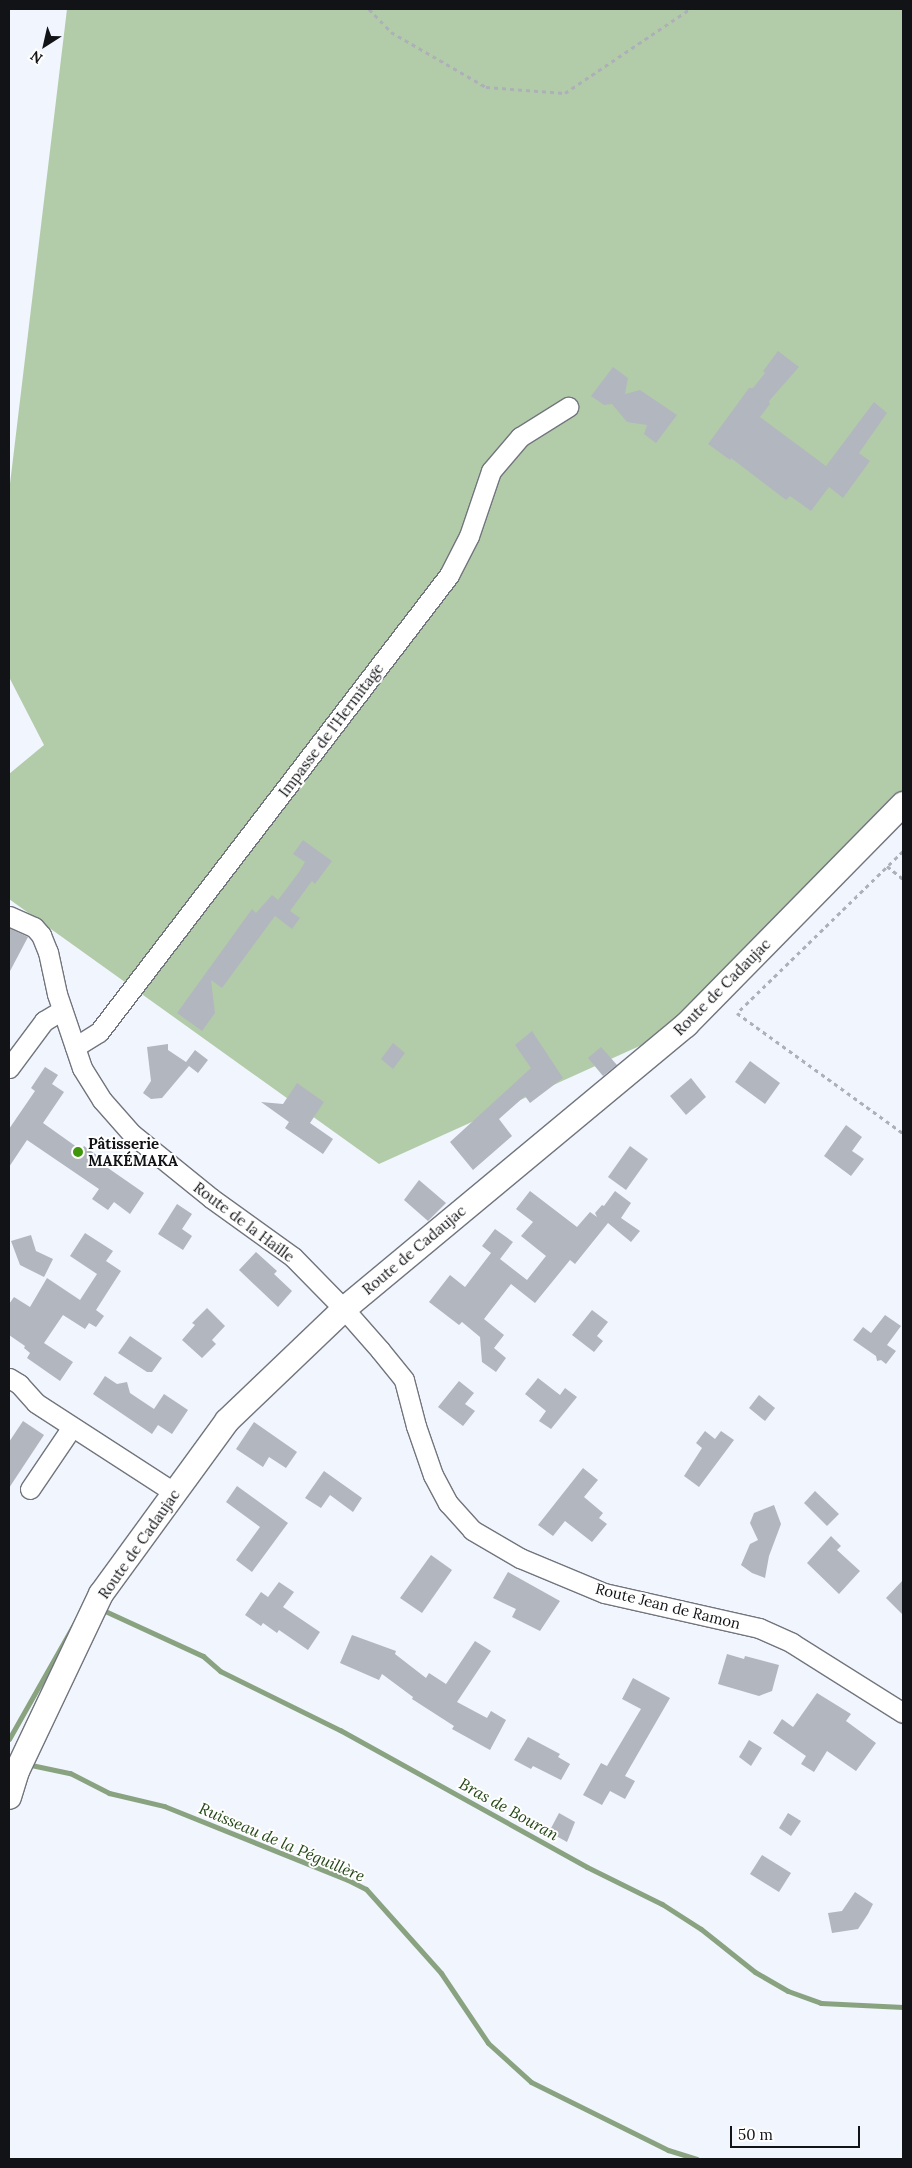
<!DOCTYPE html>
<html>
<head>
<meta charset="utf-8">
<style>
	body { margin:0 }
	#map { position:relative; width:912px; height:2168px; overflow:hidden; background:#f1f5fd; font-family:Lora,serif }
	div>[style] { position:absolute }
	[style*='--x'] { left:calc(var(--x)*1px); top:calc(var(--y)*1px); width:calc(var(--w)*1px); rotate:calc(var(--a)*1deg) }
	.green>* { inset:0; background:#b2ccaa }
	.stream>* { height:5px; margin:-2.5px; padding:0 2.5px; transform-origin:2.5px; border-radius:2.5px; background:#89a381 }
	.building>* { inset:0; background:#b2b6be }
	.path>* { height:3px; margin-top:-1.5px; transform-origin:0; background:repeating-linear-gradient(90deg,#adb0b7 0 4px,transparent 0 8px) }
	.roads { filter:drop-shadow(1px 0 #72757d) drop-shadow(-1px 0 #72757d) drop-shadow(0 1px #72757d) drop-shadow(0 -1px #72757d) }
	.minor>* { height:19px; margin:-9.5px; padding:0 9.5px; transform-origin:9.5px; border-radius:9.5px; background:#fff }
	.tertiary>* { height:24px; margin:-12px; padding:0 12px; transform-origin:12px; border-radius:12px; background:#fff }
	.dots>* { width:14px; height:14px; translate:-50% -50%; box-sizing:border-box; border:2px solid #fff; border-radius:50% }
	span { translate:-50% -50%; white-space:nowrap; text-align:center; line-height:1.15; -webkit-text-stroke:4px #fff; paint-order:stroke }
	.street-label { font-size:15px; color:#121316 }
	.poi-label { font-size:15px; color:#121316; font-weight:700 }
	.left { translate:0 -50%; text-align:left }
	.water-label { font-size:16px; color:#234615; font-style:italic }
	.frame { position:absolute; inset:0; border:10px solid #121316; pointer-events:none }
	.north { position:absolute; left:20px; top:20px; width:50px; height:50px; -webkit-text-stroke:4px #fff; paint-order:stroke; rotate:215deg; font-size:14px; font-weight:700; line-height:20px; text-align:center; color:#121316 }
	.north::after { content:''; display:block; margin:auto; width:18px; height:22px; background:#121316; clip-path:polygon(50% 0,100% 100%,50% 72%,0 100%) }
	.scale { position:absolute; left:730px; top:2126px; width:130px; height:22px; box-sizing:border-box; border:2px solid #121316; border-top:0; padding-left:6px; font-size:15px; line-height:18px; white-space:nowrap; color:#121316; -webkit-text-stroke:4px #fff; paint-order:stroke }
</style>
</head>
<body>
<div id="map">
	<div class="green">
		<div style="clip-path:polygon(67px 9px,903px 9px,903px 804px,686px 1025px,379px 1164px,9px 899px,9px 774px,44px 745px,9px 677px,9px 492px)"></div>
	</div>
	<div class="stream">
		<div style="--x:105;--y:1611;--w:108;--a:24.7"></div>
		<div style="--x:203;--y:1656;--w:23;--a:41"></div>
		<div style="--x:220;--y:1671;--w:134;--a:26.2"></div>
		<div style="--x:340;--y:1730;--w:282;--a:29"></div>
		<div style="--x:587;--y:1867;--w:84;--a:26.3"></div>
		<div style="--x:662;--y:1904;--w:46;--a:32.7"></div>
		<div style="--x:701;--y:1929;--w:69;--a:38.5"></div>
		<div style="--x:755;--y:1972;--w:38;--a:30"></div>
		<div style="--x:788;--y:1991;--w:35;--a:20"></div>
		<div style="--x:821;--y:2003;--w:82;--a:2.8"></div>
		<div style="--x:9;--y:1739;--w:140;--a:-60.5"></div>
		<div style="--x:31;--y:1765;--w:40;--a:12"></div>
		<div style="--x:70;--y:1773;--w:44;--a:27.1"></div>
		<div style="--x:109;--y:1793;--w:57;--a:13.3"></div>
		<div style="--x:164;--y:1806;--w:198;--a:21.9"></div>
		<div style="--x:348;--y:1880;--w:20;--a:27"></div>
		<div style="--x:366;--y:1889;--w:113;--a:48.2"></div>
		<div style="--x:441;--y:1973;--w:84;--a:56.1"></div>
		<div style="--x:488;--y:2043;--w:58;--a:42.2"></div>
		<div style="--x:531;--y:2082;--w:153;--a:26.4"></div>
		<div style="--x:668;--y:2150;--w:30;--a:17"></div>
	</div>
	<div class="building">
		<div style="clip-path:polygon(778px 351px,799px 367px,769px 401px,770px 404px,760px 417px,826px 466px,874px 402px,887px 413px,859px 453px,870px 461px,843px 498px,829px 487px,811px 511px,790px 496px,786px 500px,731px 458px,730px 460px,708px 444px,749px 388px,753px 388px,765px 373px,763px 371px)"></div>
		<div style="clip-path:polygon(613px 367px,628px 378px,625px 394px,640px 390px,677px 415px,656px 443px,644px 434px,647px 425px,627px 422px,612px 404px,604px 405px,591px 396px)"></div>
		<div style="clip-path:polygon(303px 840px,332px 861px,315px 884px,312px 881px,290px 911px,300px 918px,292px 929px,275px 916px,222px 988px,211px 980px,215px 1013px,202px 1031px,177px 1013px,252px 909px,256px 913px,272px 895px,278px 900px,299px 872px,305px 862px,293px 854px)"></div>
		<div style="clip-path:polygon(9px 928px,28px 937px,9px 973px)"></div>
		<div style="clip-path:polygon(532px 1031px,563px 1078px,530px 1103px,525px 1096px,499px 1119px,512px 1136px,473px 1170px,450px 1142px,531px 1068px,515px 1045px)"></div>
		<div style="clip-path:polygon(393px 1043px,405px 1053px,393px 1069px,381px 1059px)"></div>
		<div style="clip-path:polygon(168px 1044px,168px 1050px,186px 1062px,195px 1050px,208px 1060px,198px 1073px,189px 1066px,162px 1098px,151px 1099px,143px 1093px,151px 1081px,147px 1047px)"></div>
		<div style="clip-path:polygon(601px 1047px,617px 1065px,603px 1076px,588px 1058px)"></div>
		<div style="clip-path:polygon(750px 1061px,780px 1083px,765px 1104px,735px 1082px)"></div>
		<div style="clip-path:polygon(45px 1067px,58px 1075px,52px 1084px,64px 1092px,43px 1123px,81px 1150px,84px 1146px,98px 1156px,95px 1159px,144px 1193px,130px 1214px,114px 1202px,108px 1210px,92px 1199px,99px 1189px,27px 1140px,9px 1167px,9px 1129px,35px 1091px,31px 1088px)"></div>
		<div style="clip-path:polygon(691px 1078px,706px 1097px,686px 1115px,670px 1096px)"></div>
		<div style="clip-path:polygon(297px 1083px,324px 1102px,310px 1123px,333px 1139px,323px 1154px,285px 1128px,289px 1122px,261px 1102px,283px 1104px)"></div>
		<div style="clip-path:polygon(846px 1125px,862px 1137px,852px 1151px,864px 1159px,851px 1176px,824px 1156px)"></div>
		<div style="clip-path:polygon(630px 1146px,648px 1159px,626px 1190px,608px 1177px)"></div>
		<div style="clip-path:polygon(419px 1180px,446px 1203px,428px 1221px,404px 1200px)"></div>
		<div style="clip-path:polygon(530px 1191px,577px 1227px,590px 1212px,597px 1217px,595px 1213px,602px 1205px,604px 1206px,615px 1191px,631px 1203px,621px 1218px,640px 1231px,631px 1242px,608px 1223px,575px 1264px,570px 1260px,535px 1303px,511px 1284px,484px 1319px,504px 1335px,494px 1348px,506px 1358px,496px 1372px,482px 1362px,480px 1337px,462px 1322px,459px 1325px,429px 1302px,450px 1275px,465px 1287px,491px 1253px,482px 1246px,495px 1229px,513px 1242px,500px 1259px,527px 1280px,546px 1256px,521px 1236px,533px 1222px,516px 1209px)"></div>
		<div style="clip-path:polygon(177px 1204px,192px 1214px,182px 1229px,192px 1236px,183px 1250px,158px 1234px)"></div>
		<div style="clip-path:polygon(85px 1233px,113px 1251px,106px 1261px,121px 1271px,96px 1310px,104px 1316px,96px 1327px,89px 1323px,85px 1329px,63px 1315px,44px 1343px,73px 1362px,60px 1381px,27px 1358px,30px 1353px,24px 1348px,25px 1346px,9px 1335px,9px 1304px,14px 1297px,30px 1307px,47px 1278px,80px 1300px,97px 1274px,70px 1256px)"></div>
		<div style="clip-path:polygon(31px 1235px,36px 1251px,53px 1259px,44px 1277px,20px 1265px,11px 1241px)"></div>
		<div style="clip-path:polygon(256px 1252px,277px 1271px,274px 1274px,292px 1291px,278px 1307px,239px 1270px)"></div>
		<div style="clip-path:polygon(207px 1308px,225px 1326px,212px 1340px,216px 1344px,202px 1358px,182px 1340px,195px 1325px,192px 1323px)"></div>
		<div style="clip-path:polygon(592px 1310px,608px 1322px,597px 1336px,603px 1341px,594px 1352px,572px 1335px)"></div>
		<div style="clip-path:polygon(885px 1315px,901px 1326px,887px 1345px,896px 1351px,886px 1364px,881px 1360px,877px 1361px,876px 1356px,853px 1340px,863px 1327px,871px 1333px)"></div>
		<div style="clip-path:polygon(130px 1336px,162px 1358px,152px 1372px,147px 1372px,118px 1353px)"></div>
		<div style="clip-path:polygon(105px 1376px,117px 1384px,127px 1382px,130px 1393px,154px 1409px,164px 1394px,188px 1410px,172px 1434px,158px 1425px,152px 1434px,93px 1394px)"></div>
		<div style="clip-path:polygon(538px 1378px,560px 1395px,565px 1388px,577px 1397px,551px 1429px,539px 1421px,546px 1411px,525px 1394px)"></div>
		<div style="clip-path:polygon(459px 1381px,474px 1393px,465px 1404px,475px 1411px,463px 1426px,438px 1407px)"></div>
		<div style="clip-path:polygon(759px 1395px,775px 1408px,765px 1421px,749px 1408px)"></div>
		<div style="clip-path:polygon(23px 1421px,44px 1435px,9px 1488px,9px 1442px)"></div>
		<div style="clip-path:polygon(254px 1422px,297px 1452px,286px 1468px,269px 1457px,263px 1467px,236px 1449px)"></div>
		<div style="clip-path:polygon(705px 1431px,715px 1439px,721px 1431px,734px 1440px,699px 1487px,684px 1476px,702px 1448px,696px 1443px)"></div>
		<div style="clip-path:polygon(583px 1468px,598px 1480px,584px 1497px,603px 1513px,599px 1518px,607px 1524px,592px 1542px,565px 1521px,553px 1536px,538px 1525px)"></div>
		<div style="clip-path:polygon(324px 1471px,362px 1498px,353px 1512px,330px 1495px,321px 1508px,305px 1498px)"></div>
		<div style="clip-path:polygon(237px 1486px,288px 1523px,252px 1572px,236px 1560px,260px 1527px,226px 1502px)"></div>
		<div style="clip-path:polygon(815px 1491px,839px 1514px,827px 1526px,804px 1503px)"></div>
		<div style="clip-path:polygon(774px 1505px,781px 1524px,769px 1556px,765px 1578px,752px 1573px,741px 1565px,750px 1544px,758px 1540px,750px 1523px,754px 1513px)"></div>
		<div style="clip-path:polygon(831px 1536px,841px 1546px,837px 1550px,860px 1571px,839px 1594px,807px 1563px)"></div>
		<div style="clip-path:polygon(431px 1555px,452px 1570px,422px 1613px,400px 1598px)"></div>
		<div style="clip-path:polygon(508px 1572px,560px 1601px,540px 1631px,512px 1617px,516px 1609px,493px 1598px)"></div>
		<div style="clip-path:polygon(903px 1580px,903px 1615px,886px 1598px)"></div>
		<div style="clip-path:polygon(279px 1582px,294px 1592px,283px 1607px,320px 1632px,308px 1650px,279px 1630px,277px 1633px,263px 1623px,261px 1626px,245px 1615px,261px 1592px,268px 1597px)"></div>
		<div style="clip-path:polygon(352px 1635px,396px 1651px,395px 1654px,426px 1678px,429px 1673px,446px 1684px,475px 1641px,491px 1651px,457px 1702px,487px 1718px,491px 1711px,506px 1720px,490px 1750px,452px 1729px,454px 1726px,412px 1699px,413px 1697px,382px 1674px,379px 1680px,340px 1663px)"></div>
		<div style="clip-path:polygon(727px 1654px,744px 1659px,745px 1656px,779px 1665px,772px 1691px,759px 1696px,718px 1684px)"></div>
		<div style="clip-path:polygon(633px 1678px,670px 1698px,625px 1776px,635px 1781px,625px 1799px,610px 1791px,602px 1805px,583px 1795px,601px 1763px,607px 1766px,641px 1709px,622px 1699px)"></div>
		<div style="clip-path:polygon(817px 1693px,851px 1714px,846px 1721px,876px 1743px,856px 1771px,827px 1751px,814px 1772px,801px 1764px,806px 1756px,773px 1733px,782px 1719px,793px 1727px)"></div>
		<div style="clip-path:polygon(528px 1737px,560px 1754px,558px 1757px,570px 1764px,561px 1780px,533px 1766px,531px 1769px,514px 1760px)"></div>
		<div style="clip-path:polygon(749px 1740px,762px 1748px,751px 1766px,739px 1757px)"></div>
		<div style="clip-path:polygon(559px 1813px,575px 1822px,567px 1842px,549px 1832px)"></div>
		<div style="clip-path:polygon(788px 1813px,801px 1821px,791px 1836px,779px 1828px)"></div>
		<div style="clip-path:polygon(762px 1855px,791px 1873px,779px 1892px,750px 1874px)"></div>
		<div style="clip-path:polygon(855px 1892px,873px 1904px,868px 1914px,858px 1929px,832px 1933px,828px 1913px,842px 1911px)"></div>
	</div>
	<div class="path">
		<div style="--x:369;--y:9;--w:32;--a:46"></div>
		<div style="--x:391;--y:32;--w:110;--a:30.1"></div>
		<div style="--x:486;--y:87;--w:79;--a:4.3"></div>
		<div style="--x:565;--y:93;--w:151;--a:-33.9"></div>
		<div style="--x:903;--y:851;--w:232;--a:135.7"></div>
		<div style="--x:737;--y:1013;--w:205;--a:35.9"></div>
		<div style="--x:887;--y:866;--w:21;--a:39"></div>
	</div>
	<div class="roads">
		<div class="minor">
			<div style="--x:9;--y:916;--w:27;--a:24"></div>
			<div style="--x:34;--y:927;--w:11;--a:49"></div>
			<div style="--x:41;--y:935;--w:18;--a:68"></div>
			<div style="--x:48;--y:952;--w:43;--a:77.9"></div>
			<div style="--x:57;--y:994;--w:78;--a:71.3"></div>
			<div style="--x:82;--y:1068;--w:38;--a:58"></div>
			<div style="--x:102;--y:1100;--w:45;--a:48.6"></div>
			<div style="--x:132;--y:1134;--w:102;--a:39"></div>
			<div style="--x:211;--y:1198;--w:101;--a:35.7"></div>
			<div style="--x:293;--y:1257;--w:73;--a:45.6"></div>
			<div style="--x:344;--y:1309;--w:55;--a:48.7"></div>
			<div style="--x:380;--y:1350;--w:38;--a:51"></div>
			<div style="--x:404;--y:1380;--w:48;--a:75.4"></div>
			<div style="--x:416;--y:1426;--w:52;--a:70.9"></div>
			<div style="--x:433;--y:1475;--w:32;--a:62"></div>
			<div style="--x:448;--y:1503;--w:36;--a:48"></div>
			<div style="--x:472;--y:1530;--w:56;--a:30.3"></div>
			<div style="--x:520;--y:1558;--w:91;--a:22.6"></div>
			<div style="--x:604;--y:1593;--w:159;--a:12.7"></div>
			<div style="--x:759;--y:1628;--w:36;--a:24"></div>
			<div style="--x:792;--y:1643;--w:131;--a:32.2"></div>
			<div style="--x:75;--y:1047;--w:28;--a:-32"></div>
			<div style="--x:99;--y:1032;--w:576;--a:-52.55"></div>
			<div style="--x:449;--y:575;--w:44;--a:-62.9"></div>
			<div style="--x:469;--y:536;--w:69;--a:-71.3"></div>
			<div style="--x:491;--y:471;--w:45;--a:-49.5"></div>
			<div style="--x:520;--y:437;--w:57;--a:-32"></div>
			<div style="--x:9;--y:1068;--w:59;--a:-53.3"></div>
			<div style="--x:44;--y:1021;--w:21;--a:-31"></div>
			<div style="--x:9;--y:1378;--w:12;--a:31"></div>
			<div style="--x:19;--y:1384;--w:25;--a:48"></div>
			<div style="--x:36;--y:1403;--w:166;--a:32.9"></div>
			<div style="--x:30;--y:1489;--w:75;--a:-55.9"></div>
		</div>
		<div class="tertiary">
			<div style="--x:9;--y:1797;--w:27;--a:-73"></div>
			<div style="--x:17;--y:1771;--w:196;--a:-64.6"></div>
			<div style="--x:101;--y:1594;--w:214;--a:-53.9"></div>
			<div style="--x:227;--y:1421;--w:162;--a:-43.7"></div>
			<div style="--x:344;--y:1309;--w:445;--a:-39.7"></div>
			<div style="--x:686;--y:1025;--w:310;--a:-45.5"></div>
		</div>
	</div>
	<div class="dots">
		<div style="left:78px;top:1152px;background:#3f960a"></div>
	</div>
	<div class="street-label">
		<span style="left:331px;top:730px;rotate:-53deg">Impasse de l'Hermitage</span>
		<span style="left:722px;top:987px;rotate:-45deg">Route de Cadaujac</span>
		<span style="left:244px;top:1222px;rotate:37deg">Route de la Haille</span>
		<span style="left:414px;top:1250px;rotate:-40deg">Route de Cadaujac</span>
		<span style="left:139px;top:1544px;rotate:-55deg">Route de Cadaujac</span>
		<span style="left:668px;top:1606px;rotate:14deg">Route Jean de Ramon</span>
	</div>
	<div class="poi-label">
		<span class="left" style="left:88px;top:1152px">Pâtisserie<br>MAKÉMAKA</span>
	</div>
	<div class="water-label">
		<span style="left:509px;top:1809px;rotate:29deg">Bras de Bouran</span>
		<span style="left:282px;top:1842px;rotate:23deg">Ruisseau de la Péguillère</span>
	</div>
	<div class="frame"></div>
	<div class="north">N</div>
	<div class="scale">50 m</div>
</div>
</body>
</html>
